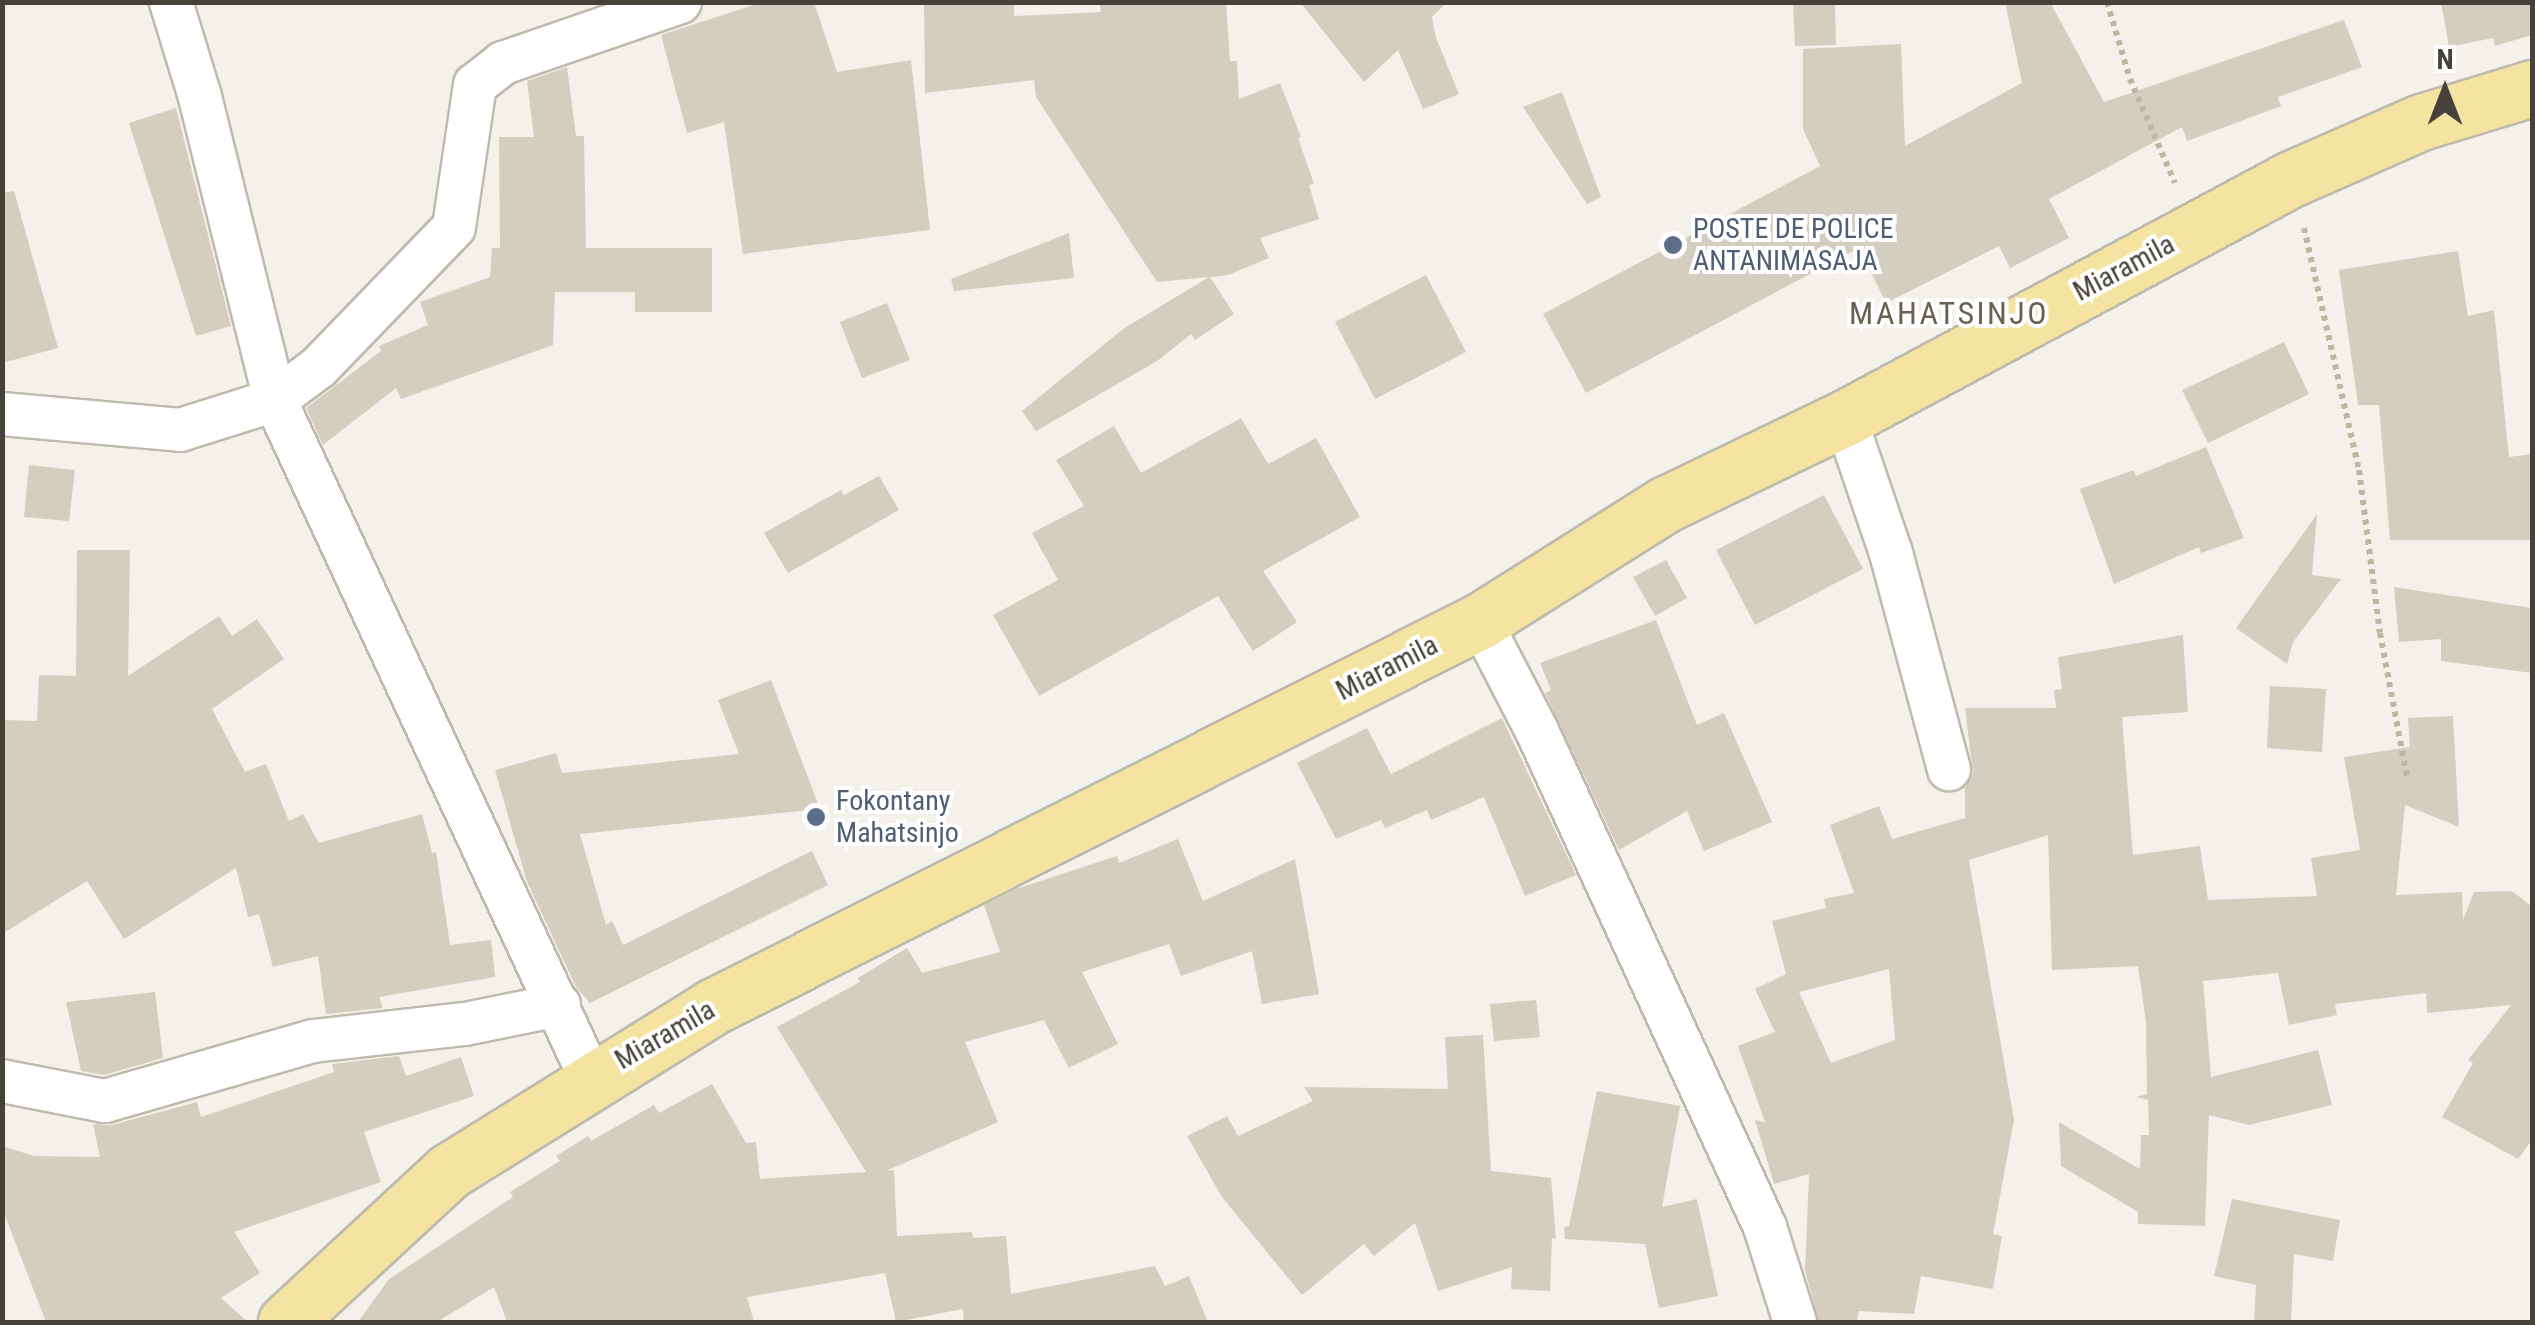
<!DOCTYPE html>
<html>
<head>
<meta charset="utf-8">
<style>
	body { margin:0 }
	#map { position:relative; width:2535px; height:1325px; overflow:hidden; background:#f4f1ea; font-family:"Roboto Condensed",sans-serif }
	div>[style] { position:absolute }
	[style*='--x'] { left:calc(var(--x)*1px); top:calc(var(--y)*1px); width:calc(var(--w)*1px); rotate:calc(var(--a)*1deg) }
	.building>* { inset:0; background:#d4cec1 }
	.path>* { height:6px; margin-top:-3px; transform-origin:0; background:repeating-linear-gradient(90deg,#bfb6a0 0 5px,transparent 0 10px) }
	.roads { filter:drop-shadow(2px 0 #bebaad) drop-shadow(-2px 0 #bebaad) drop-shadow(0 2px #bebaad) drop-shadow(0 -2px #bebaad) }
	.street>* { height:42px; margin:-21px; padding:0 21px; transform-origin:21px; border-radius:21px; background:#fff }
	.primary>* { height:55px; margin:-27.5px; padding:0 27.5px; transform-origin:27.5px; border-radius:27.5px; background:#f5e3a2 }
	.dots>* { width:28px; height:28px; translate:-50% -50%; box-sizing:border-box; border:5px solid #fff; border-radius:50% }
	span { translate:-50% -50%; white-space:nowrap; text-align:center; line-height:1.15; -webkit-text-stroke:8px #fff; paint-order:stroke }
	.service-label { font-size:28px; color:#4e5e75 }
	.left { translate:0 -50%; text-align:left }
	.street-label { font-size:28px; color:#474239 }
	.quarter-label { font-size:32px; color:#696151; letter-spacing:2.5px }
	.frame { position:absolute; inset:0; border:5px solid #474239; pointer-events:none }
	.north { position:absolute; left:2395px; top:40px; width:100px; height:100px; -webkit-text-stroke:8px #fff; paint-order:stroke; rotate:0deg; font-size:28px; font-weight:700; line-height:40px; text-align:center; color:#474239 }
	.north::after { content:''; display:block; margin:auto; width:35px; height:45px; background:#474239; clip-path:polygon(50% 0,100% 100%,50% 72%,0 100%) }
</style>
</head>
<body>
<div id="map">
	<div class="building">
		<div style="clip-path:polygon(763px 2px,814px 2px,837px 72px,911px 60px,930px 230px,743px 254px,724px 122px,687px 133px,661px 35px)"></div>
		<div style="clip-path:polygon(924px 2px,1014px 2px,1014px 16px,1101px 12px,1099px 2px,1226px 2px,1230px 61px,1237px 61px,1239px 99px,1280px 83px,1301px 137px,1298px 138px,1314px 184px,1309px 185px,1319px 219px,1260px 238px,1269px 258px,1228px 275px,1210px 277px,1234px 314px,1195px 340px,1191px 334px,1157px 361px,1036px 431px,1022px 411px,1123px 329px,1209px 277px,1157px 282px,1036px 97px,1034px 80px,925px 93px)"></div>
		<div style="clip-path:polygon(1300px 2px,1447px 2px,1432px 17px,1436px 38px,1459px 94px,1423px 109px,1398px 50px,1364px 82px)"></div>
		<div style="clip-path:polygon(1793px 2px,1835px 2px,1836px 45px,1795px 46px)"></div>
		<div style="clip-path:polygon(2005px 2px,2050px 2px,2104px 102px,2344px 20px,2362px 67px,2278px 97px,2281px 106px,2187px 141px,2182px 127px,2049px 199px,2069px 238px,2010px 268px,1999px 246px,1886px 303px,1859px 248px,1586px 393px,1543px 314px,1820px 166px,1803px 129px,1803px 49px,1901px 44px,1905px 146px,2022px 83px)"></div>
		<div style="clip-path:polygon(2441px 2px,2532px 2px,2532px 35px,2495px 46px,2493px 38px,2449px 47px)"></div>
		<div style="clip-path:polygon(567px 67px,576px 136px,584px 136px,586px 248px,712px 248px,712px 312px,635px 312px,635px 292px,555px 292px,553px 345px,401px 399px,396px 388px,323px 445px,306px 408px,381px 351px,379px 346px,428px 325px,420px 302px,490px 277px,492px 248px,500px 248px,499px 137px,534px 137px,527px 81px)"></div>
		<div style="clip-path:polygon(1562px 92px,1601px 197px,1587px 204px,1523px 107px)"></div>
		<div style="clip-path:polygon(176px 108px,231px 326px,196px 336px,129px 123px)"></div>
		<div style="clip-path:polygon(14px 191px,58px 348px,2px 363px,2px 193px)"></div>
		<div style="clip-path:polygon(1069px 233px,1074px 278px,954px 291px,951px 279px)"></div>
		<div style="clip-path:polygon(2458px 251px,2468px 316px,2494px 310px,2509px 457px,2532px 454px,2532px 540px,2390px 540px,2379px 405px,2358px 405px,2339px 270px)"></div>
		<div style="clip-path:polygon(1426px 275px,1466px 352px,1375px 399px,1335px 322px)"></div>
		<div style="clip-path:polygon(887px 303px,910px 360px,862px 378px,840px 322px)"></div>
		<div style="clip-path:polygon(2284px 342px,2309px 394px,2208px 443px,2182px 390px)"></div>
		<div style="clip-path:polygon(1241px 418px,1268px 464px,1316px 438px,1360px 517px,1263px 571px,1297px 622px,1253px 651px,1218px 596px,1039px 696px,993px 615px,1058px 580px,1032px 533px,1084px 506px,1056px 460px,1114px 426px,1141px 473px)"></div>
		<div style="clip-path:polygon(2206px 447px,2244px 538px,2201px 553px,2199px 547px,2114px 584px,2080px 489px,2134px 470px,2136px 476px)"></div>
		<div style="clip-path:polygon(29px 465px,75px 470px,69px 521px,24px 517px)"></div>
		<div style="clip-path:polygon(879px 476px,899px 510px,788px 573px,764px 533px,841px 490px,844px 495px)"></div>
		<div style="clip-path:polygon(1824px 495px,1863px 569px,1755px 625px,1716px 550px)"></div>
		<div style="clip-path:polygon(2317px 514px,2312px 575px,2341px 579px,2293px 642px,2287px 664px,2236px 628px)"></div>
		<div style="clip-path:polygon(77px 550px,130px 550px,128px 676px,219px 616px,232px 636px,257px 619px,284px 659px,212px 709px,245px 772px,266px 764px,289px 821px,303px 814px,319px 843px,422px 814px,432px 853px,436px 852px,450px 945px,491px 940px,495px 977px,379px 997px,383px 1008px,326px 1014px,318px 956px,273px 967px,259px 914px,248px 917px,236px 868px,124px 939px,87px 881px,2px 934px,2px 720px,37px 721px,39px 675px,76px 676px)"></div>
		<div style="clip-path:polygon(1666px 560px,1687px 598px,1655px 616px,1633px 577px)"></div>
		<div style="clip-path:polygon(2394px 587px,2532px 608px,2532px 673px,2441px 661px,2441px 639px,2399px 642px)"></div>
		<div style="clip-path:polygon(1656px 620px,1697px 725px,1724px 713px,1772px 822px,1704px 851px,1687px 811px,1619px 850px,1545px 693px,1551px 690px,1540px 663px)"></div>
		<div style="clip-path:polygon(evenodd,2183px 635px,2188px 712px,2122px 717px,2133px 855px,2200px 846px,2208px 900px,2317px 896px,2311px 858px,2360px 850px,2344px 757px,2410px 747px,2408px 718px,2453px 716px,2459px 827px,2405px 805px,2396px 895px,2462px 892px,2463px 920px,2474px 892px,2512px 891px,2532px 907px,2532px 1140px,2518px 1159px,2442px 1117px,2473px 1063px,2468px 1060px,2511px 1005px,2427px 1013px,2426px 993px,2335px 1004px,2337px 1015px,2289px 1025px,2278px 973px,2203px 981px,2211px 1077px,2318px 1050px,2332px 1105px,2249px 1125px,2209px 1115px,2205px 1226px,2138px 1224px,2138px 1212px,2061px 1166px,2059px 1122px,2140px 1169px,2141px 1135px,2149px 1135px,2148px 1100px,2136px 1097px,2147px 1094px,2146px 1022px,2138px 966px,2052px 970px,2048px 835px,1969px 860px,2014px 1120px,1993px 1234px,2002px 1236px,1993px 1289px,1921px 1276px,1914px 1314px,1859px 1311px,1857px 1322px,1819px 1322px,1805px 1271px,1809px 1174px,1774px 1184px,1755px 1120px,1765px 1122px,1738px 1046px,1775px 1032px,1755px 989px,1786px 974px,1772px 921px,1826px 908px,1824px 899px,1854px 893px,1830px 825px,1879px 806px,1892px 839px,1965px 818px,1965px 788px,1973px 774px,1965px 708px,2056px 708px,2054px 690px,2062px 689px,2058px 657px,2183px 635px,1889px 969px,1895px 1040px,1831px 1063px,1799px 992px,1889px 969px)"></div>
		<div style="clip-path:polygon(771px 680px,820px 809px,580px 834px,606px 925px,612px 921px,623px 945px,812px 851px,828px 885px,590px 1003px,576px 987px,527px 882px,495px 770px,556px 753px,562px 773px,739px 754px,718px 700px)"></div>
		<div style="clip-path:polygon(2270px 686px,2326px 689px,2322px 752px,2267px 748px)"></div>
		<div style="clip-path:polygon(1502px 718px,1576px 875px,1525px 896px,1484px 797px,1431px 820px,1427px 810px,1385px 828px,1381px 820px,1336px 839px,1297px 763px,1367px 728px,1391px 774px)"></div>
		<div style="clip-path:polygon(1178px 839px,1203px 901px,1295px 859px,1319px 994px,1262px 1004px,1252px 951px,1181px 976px,1169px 944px,1082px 972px,1118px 1044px,1069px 1068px,1044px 1020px,965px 1042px,998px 1122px,886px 1171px,894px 1170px,897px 1236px,972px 1232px,973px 1238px,1006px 1236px,1011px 1294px,1155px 1266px,1165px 1286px,1189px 1276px,1208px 1322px,964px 1322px,963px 1309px,896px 1322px,885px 1273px,747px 1297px,754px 1322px,507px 1322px,494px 1287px,437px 1322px,358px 1322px,389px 1279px,513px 1197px,510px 1192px,560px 1161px,556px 1156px,588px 1136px,591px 1141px,654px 1105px,659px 1113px,712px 1084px,746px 1143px,756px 1142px,760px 1179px,866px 1172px,777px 1027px,860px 982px,858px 978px,907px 948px,922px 973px,1000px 952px,984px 905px,1019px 888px,1117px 856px,1119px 863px)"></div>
		<div style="clip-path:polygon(155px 992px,163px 1058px,104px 1075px,81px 1071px,66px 1002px)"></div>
		<div style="clip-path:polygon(1536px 1000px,1540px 1037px,1494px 1041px,1490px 1004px)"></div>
		<div style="clip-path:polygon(1483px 1035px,1491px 1171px,1551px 1178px,1556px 1239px,1552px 1238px,1550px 1291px,1511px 1289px,1512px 1267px,1438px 1291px,1415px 1223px,1374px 1256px,1364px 1244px,1302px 1295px,1222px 1197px,1187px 1136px,1227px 1116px,1238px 1136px,1313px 1101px,1304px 1087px,1448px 1089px,1445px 1037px)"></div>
		<div style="clip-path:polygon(399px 1056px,406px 1076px,461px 1057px,474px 1096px,364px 1132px,381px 1182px,234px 1232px,260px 1273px,221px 1298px,248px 1322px,46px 1322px,2px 1208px,2px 1146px,34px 1156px,100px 1157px,93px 1124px,112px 1125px,197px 1102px,201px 1117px,334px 1072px,332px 1064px)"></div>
		<div style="clip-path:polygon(1597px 1091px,1680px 1106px,1662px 1207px,1697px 1199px,1718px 1296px,1659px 1308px,1645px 1244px,1565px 1239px,1564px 1227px,1569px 1226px)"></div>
		<div style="clip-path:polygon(2232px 1199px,2340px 1220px,2333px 1261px,2294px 1254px,2291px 1322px,2254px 1322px,2256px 1285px,2214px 1276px)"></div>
	</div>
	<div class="path">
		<div style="--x:2107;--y:2;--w:80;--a:73.4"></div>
		<div style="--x:2130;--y:79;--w:113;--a:66.6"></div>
		<div style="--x:2304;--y:228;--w:248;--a:77.2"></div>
		<div style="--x:2359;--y:470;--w:164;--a:82.7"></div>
		<div style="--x:2380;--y:633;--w:147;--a:79.4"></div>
	</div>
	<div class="roads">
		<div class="street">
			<div style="--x:171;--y:2;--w:99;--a:73"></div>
			<div style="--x:200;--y:97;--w:312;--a:76.1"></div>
			<div style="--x:275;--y:400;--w:749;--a:65.04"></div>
			<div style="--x:2;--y:414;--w:179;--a:5.1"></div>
			<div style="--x:180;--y:430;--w:100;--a:-17.5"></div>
			<div style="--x:275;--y:400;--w:55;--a:-36.9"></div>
			<div style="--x:319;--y:367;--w:194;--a:-46"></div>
			<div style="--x:454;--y:227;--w:144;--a:-81.6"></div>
			<div style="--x:475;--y:85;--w:36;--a:-38"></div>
			<div style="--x:503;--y:63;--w:187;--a:-19"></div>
			<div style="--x:1845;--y:418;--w:143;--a:71.2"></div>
			<div style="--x:1891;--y:553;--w:224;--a:75"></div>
			<div style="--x:1480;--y:621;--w:124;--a:62.6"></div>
			<div style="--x:1537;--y:731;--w:546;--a:65.31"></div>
			<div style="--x:1765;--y:1227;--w:100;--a:72.5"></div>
			<div style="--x:2;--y:1081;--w:105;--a:11"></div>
			<div style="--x:105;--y:1101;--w:216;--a:-16.1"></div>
			<div style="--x:313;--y:1041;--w:153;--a:-6.4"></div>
			<div style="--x:465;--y:1024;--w:96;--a:-11.4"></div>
		</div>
		<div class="primary">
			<div style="--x:286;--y:1322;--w:222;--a:-42.8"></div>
			<div style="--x:449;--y:1171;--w:310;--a:-31.9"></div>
			<div style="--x:712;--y:1007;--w:860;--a:-26.68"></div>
			<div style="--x:1480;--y:621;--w:220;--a:-32.2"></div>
			<div style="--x:1666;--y:504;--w:199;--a:-25.7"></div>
			<div style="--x:1845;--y:418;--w:506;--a:-28.19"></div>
			<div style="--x:2291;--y:179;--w:142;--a:-23.7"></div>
			<div style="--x:2421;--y:122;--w:116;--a:-17"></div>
		</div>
	</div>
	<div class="dots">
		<div style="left:1673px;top:245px;background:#5c6f8a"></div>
		<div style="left:816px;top:817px;background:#5c6f8a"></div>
	</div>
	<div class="service-label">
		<span class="left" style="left:1693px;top:245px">POSTE DE POLICE<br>ANTANIMASAJA</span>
		<span class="left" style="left:836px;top:817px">Fokontany<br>Mahatsinjo</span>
	</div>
	<div class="street-label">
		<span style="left:2124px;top:268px;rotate:-28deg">Miaramila</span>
		<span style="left:1387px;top:668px;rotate:-27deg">Miaramila</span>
		<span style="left:665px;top:1035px;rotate:-30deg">Miaramila</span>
	</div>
	<div class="quarter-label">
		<span style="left:1949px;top:313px">MAHATSINJO</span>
	</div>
	<div class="frame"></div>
	<div class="north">N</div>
</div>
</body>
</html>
